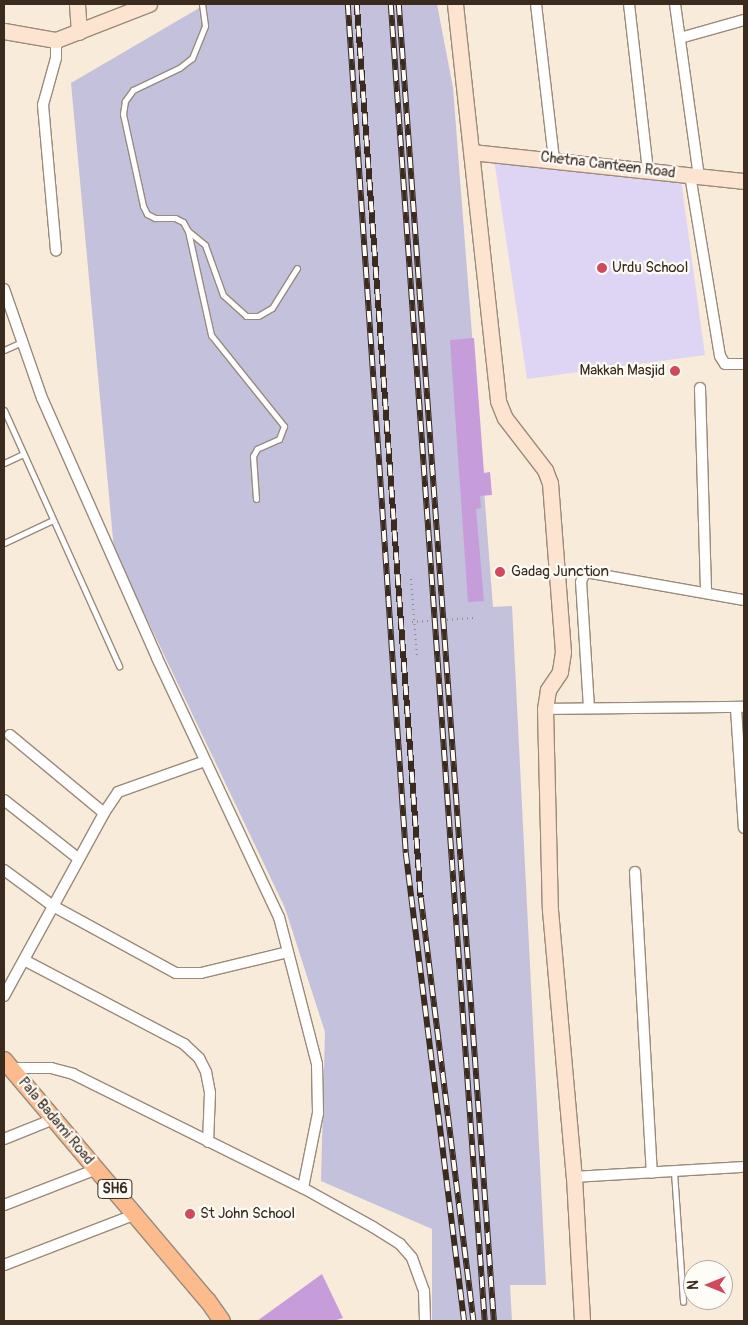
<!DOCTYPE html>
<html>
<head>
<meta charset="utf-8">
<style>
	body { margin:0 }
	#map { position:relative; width:748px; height:1325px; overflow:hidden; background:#f8ebd9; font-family:Pangolin,sans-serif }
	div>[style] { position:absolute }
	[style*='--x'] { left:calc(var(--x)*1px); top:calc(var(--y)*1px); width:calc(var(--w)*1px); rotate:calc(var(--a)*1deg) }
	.built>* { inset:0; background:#ded5f5 }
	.industrial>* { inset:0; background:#c3c1db }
	.building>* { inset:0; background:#c79cda }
	.path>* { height:2px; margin-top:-1px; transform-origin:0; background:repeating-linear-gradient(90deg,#9a8a7c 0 1px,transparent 0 5px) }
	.roads { filter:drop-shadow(1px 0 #9a8a7c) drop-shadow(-1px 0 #9a8a7c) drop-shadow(0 1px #9a8a7c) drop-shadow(0 -1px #9a8a7c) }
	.lane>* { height:5px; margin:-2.5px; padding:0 2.5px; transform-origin:2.5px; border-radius:2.5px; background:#fff }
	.street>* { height:10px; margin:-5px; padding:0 5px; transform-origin:5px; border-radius:5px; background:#fff }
	.secondary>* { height:15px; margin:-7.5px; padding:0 7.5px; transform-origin:7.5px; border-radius:7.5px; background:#fde4d1 }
	.primary>* { height:16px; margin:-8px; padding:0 8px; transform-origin:8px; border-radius:8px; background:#fbbb8d }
	.rail>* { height:5.5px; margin-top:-2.75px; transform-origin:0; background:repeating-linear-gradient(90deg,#fdfcf7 0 11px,#3b2a1e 0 22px); box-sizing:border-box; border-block:1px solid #3b2a1e }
	.dots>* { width:14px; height:14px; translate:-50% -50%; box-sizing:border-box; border:2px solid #fdfcf7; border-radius:50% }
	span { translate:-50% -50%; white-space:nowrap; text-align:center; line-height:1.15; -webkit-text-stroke:4.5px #fdfcf7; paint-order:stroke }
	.shield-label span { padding:1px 4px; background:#fdfcf7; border:1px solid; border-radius:4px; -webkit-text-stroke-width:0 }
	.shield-label { font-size:14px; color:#3b2a1e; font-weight:700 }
	.street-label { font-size:15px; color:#3b2a1e }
	.poi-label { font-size:15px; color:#3b2a1e }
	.left { translate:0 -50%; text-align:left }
	.right { translate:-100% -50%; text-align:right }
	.frame { position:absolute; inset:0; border:5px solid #3b2a1e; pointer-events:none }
	.north { position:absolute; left:683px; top:1260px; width:50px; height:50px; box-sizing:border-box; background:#fdfcf7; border:1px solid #afa8a0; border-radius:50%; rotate:270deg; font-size:14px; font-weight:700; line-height:20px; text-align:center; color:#3b2a1e }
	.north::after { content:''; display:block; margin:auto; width:18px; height:22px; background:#d1495b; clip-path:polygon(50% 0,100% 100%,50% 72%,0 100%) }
</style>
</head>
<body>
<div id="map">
	<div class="built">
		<div style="clip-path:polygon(494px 159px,681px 180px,705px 355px,527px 379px)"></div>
	</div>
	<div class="industrial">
		<div style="clip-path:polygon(206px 4px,437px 4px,453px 88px,493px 607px,512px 606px,546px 1285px,510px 1285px,512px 1321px,432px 1321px,432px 1229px,321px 1181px,325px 1032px,285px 908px,114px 550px,71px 83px)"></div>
	</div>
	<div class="building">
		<div style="clip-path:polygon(474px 338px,484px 473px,490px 472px,492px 495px,480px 496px,481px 508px,476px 509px,484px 601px,468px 602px,450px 340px)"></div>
		<div style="clip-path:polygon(322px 1274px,343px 1318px,333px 1321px,257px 1321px)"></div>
	</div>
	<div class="path">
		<div style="--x:411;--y:579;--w:78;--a:85.6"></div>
		<div style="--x:412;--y:622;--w:63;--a:-3.6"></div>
	</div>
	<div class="roads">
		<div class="lane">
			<div style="--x:202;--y:4;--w:22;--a:82"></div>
			<div style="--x:205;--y:26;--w:35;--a:112"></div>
			<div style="--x:192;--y:58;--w:16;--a:142"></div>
			<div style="--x:179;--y:68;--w:51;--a:154.4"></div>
			<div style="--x:133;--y:90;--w:14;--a:126"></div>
			<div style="--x:125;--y:101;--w:13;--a:99"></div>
			<div style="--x:123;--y:114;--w:94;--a:77.7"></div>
			<div style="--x:143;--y:206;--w:9;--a:63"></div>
			<div style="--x:147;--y:214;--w:9;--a:27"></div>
			<div style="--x:155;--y:218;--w:20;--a:0"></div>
			<div style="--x:175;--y:218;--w:9;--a:27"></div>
			<div style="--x:183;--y:222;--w:10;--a:61"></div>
			<div style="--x:188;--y:231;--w:107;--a:77.5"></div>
			<div style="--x:211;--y:335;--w:117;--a:51.3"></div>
			<div style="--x:284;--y:426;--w:14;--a:111"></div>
			<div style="--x:279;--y:439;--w:24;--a:156"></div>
			<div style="--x:257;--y:449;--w:8;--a:120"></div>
			<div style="--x:253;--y:456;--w:43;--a:86"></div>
			<div style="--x:188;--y:231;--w:22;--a:39"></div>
			<div style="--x:205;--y:245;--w:53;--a:70.2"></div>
			<div style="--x:223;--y:295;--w:31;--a:42"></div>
			<div style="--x:246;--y:316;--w:12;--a:0"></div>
			<div style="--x:258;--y:316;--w:16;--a:-30"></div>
			<div style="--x:272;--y:308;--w:47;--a:-58"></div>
			<div style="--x:4;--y:350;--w:20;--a:-24"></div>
			<div style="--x:4;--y:410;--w:281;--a:65.8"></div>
			<div style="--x:4;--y:463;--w:21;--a:-25"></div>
			<div style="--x:4;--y:543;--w:54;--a:-25.1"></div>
			<div style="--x:674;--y:1172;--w:130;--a:86"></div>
		</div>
		<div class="street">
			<div style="--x:536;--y:4;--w:156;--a:83.4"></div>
			<div style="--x:629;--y:4;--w:167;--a:83.5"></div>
			<div style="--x:675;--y:4;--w:174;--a:82.1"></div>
			<div style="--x:680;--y:38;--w:66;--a:-15.7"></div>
			<div style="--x:56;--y:40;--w:18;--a:90"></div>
			<div style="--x:56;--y:58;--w:49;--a:105.5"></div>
			<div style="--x:43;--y:105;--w:146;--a:84.9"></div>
			<div style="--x:690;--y:175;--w:183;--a:80.6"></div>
			<div style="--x:720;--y:356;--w:9;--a:58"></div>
			<div style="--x:725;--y:364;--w:19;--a:0"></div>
			<div style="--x:4;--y:289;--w:115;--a:70.8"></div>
			<div style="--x:42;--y:398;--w:284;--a:66.1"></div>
			<div style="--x:157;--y:658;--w:286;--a:64.8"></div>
			<div style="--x:279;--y:917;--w:152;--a:75.5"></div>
			<div style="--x:317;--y:1064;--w:49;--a:88.8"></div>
			<div style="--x:318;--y:1113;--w:76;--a:101.3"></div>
			<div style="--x:700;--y:388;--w:205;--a:88.3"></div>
			<div style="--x:589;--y:708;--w:126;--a:-93.6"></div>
			<div style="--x:581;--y:582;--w:11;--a:-68"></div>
			<div style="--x:585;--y:572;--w:161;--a:10"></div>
			<div style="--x:545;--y:709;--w:199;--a:-0.6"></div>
			<div style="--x:736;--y:709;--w:119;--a:86.2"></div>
			<div style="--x:10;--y:735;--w:122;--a:39.7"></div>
			<div style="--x:4;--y:800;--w:95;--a:38.2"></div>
			<div style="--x:4;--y:870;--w:61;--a:36.3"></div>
			<div style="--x:53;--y:906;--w:140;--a:28.6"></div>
			<div style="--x:176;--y:973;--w:25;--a:0"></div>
			<div style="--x:201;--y:973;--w:89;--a:-13.6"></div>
			<div style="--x:635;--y:872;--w:301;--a:86.8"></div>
			<div style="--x:24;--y:960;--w:181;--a:27.7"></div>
			<div style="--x:184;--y:1044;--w:21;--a:43"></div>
			<div style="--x:199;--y:1058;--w:16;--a:63"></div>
			<div style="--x:206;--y:1072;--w:21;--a:79"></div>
			<div style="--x:210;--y:1093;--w:49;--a:92.3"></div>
			<div style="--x:4;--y:996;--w:209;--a:-61.3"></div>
			<div style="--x:104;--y:813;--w:25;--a:-56"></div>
			<div style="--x:118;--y:792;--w:92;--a:-19.6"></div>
			<div style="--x:7;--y:1068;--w:44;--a:0"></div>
			<div style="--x:51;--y:1068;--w:23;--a:15"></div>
			<div style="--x:73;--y:1074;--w:257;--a:26.4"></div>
			<div style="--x:303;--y:1188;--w:80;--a:29.1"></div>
			<div style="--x:373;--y:1227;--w:32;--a:32"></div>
			<div style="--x:400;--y:1244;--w:18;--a:49"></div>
			<div style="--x:412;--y:1258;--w:35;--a:70"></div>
			<div style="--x:424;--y:1291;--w:30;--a:88"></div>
			<div style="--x:4;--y:1139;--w:54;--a:-21.8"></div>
			<div style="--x:574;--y:1177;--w:170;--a:-3.4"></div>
			<div style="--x:4;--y:1205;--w:100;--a:-21.2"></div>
			<div style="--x:4;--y:1265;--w:142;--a:-21.1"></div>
		</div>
		<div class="secondary">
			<div style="--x:77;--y:4;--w:28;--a:86"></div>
			<div style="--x:455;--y:4;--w:399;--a:83.8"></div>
			<div style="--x:498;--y:401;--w:18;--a:68"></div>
			<div style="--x:505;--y:418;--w:66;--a:52.4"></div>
			<div style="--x:545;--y:470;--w:14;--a:69"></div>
			<div style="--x:550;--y:483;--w:169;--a:85.6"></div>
			<div style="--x:563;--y:652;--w:20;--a:99"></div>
			<div style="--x:560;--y:672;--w:22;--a:124"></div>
			<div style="--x:548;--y:690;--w:19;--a:99"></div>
			<div style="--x:545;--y:709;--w:201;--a:88.6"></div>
			<div style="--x:550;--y:910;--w:268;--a:84.9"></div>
			<div style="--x:574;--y:1177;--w:144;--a:86.8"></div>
			<div style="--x:4;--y:31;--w:53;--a:9.8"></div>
			<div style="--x:56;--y:40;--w:100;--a:-21.2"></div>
			<div style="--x:472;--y:152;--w:274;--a:6.1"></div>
		</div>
		<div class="primary">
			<div style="--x:4;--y:1060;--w:316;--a:49.8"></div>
			<div style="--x:208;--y:1301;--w:24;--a:55"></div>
		</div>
	</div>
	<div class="rail">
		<div style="--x:348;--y:4;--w:851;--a:86.09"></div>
		<div style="--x:406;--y:853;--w:472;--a:82.9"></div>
		<div style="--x:357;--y:4;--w:896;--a:85.91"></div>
		<div style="--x:421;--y:898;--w:426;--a:82.9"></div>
		<div style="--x:391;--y:4;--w:1320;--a:85.92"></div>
		<div style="--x:399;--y:4;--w:1320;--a:85.87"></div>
	</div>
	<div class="dots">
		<div style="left:602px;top:268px;background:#d1495b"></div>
		<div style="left:675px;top:371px;background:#d1495b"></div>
		<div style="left:500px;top:572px;background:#d1495b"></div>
		<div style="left:190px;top:1214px;background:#d1495b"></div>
	</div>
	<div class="shield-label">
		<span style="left:115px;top:1189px">SH6</span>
	</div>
	<div class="street-label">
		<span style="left:608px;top:165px;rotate:7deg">Chetna Canteen Road</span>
		<span style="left:56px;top:1121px;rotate:50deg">Pala Badami Road</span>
	</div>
	<div class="poi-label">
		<span class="left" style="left:612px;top:268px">Urdu School</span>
		<span class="right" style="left:665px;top:371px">Makkah Masjid</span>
		<span class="left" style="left:511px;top:572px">Gadag Junction</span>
		<span class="left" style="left:200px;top:1214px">St John School</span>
	</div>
	<div class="frame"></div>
	<div class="north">N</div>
</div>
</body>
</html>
